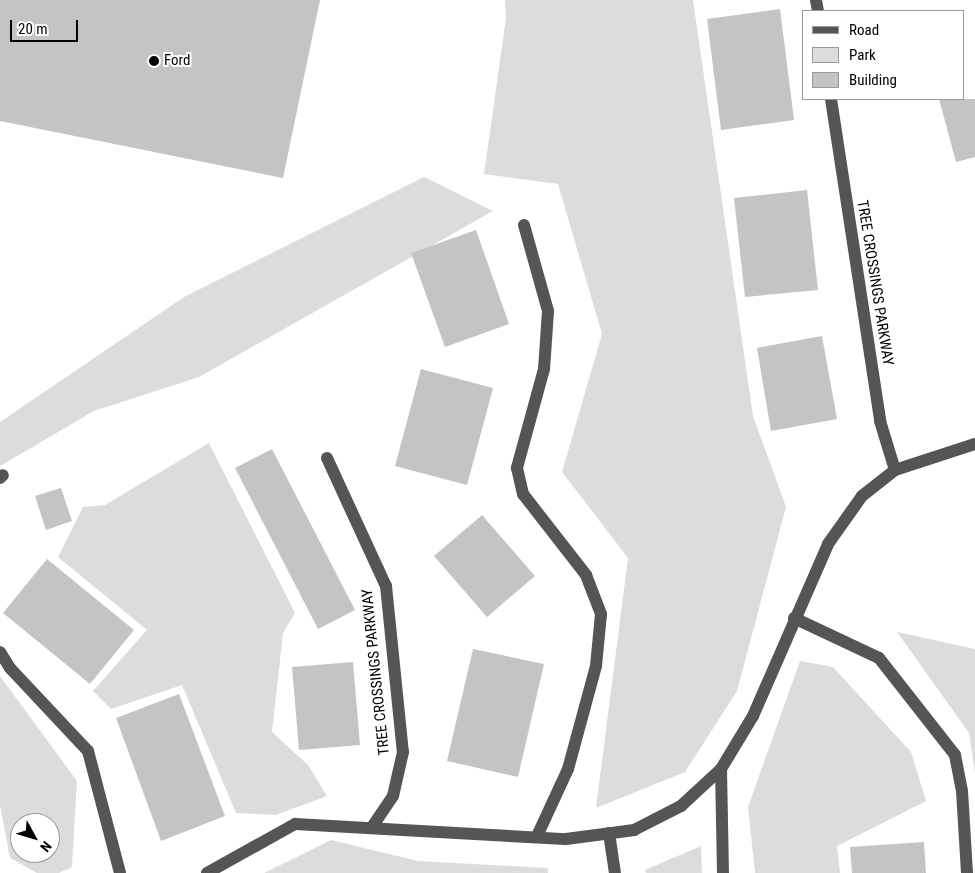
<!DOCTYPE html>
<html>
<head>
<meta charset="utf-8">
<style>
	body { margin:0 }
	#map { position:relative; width:975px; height:873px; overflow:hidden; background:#fff; font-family:"Roboto Condensed",sans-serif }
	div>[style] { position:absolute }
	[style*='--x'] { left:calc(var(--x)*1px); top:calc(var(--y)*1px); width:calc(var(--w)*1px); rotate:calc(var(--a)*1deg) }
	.green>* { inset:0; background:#dcdcdc }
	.building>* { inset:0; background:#c4c4c4 }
	.minor>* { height:12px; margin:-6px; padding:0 6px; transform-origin:6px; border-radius:6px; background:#555 }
	.dots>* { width:14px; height:14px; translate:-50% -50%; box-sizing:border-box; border:2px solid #fff; border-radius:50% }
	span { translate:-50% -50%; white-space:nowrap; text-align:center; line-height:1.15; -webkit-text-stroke:4px #fff; paint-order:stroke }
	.poi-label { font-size:15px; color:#000 }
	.left { translate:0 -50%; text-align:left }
	.street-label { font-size:15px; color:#000 }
	.legend { position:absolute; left:802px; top:10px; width:162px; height:90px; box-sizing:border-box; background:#fff; border:1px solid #999; margin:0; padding:6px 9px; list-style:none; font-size:15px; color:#000 }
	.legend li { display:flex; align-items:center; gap:10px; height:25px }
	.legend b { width:25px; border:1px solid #999 }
	.north { position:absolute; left:10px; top:813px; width:50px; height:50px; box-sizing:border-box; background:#fff; border:1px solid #999; border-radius:50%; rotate:129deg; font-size:14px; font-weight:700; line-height:20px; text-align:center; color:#000 }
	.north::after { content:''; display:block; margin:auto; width:18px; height:22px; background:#000; clip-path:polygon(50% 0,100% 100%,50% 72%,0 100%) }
	.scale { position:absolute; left:10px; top:20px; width:68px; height:22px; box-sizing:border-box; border:2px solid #000; border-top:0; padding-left:6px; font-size:15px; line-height:18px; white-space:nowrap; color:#000; -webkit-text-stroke:4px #fff; paint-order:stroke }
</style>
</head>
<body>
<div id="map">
	<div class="green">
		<div style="clip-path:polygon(505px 0,693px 0,753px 416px,786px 507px,737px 691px,685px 772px,596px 808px,628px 558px,562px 472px,602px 334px,558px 184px,484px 174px,506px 18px)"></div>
		<div style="clip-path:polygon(424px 177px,493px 211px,199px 377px,94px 411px,0 466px,0 422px,184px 297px)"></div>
		<div style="clip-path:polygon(209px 443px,295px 613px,283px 633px,272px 732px,308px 765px,327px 796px,276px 815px,236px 813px,182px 685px,111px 709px,93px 691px,147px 630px,58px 557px,83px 507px,105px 505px)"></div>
		<div style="clip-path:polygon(897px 632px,975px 649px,975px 773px,969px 733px)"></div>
		<div style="clip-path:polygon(800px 661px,833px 667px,911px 752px,926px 801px,837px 846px,840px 873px,755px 873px,748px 807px)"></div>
		<div style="clip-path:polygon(evenodd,0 676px,77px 781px,72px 867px,59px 873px,37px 873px,10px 858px,0 805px,0 676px,20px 823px,50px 823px,50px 853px,20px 853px,20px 823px)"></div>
		<div style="clip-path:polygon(331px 840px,418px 861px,548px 868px,548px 873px,264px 873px)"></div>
		<div style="clip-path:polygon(701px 846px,702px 873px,646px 873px,645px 870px)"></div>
	</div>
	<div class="building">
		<div style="clip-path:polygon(0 0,320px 0,283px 178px,0 121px)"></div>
		<div style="clip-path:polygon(780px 9px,794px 120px,721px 130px,707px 19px)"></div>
		<div style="clip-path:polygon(939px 99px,975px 99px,975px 157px,956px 162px)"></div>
		<div style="clip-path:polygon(807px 190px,818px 290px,745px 297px,734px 198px)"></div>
		<div style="clip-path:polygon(476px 230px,509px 324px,445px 347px,411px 253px)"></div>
		<div style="clip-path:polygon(822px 336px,837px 419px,771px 431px,757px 348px)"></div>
		<div style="clip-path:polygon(421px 369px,493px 388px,467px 485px,395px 466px)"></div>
		<div style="clip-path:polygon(272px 449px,355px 610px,318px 629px,235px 468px)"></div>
		<div style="clip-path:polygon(61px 488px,72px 521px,46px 530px,35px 496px)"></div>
		<div style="clip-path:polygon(482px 515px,535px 576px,487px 617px,434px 556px)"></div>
		<div style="clip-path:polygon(47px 559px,134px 630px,90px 684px,3px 613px)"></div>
		<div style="clip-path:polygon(473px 649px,544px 664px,518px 777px,447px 761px)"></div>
		<div style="clip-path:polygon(353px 662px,360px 745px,299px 750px,292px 667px)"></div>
		<div style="clip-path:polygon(179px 694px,225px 816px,161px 841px,116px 718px)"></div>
		<div style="clip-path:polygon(924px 842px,926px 873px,852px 873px,850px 847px)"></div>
	</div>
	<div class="minor">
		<div style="--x:816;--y:0;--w:11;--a:80"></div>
		<div style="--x:831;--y:99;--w:326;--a:81.3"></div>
		<div style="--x:880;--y:421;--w:51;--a:73"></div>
		<div style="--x:524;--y:225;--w:89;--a:74.4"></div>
		<div style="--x:548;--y:311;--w:58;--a:93.9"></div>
		<div style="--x:544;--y:369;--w:103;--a:105.3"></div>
		<div style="--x:517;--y:468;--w:27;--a:77"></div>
		<div style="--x:523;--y:494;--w:103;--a:52.1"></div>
		<div style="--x:586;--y:575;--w:42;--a:69"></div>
		<div style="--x:601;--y:614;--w:52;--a:95.5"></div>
		<div style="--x:596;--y:666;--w:107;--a:105.2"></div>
		<div style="--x:568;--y:769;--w:74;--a:114.8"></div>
		<div style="--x:327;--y:458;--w:141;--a:65.3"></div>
		<div style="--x:386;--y:586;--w:167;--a:84.2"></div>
		<div style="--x:403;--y:752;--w:45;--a:102.8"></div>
		<div style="--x:393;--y:796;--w:37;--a:124"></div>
		<div style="--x:0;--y:478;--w:4;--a:-45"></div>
		<div style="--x:794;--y:618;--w:94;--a:25.2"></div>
		<div style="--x:879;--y:658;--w:123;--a:51.9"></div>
		<div style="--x:955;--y:755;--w:37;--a:79"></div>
		<div style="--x:962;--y:791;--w:82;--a:86.5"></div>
		<div style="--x:0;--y:652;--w:19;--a:58"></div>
		<div style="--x:10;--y:668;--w:114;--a:46.8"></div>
		<div style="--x:88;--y:751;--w:126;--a:75.3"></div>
		<div style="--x:721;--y:769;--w:104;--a:88.9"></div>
		<div style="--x:609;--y:833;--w:40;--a:81.5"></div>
		<div style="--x:207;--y:873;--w:101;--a:-29.1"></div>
		<div style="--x:295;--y:824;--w:271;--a:3.2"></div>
		<div style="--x:566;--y:839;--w:69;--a:-7.5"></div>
		<div style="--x:634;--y:830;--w:53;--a:-27.1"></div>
		<div style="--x:681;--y:806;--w:54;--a:-42.8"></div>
		<div style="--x:721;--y:769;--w:62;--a:-58.9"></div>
		<div style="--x:753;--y:716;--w:188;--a:-66.4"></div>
		<div style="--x:828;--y:544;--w:59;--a:-54.7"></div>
		<div style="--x:862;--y:496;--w:42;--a:-38.2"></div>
		<div style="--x:895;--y:470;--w:84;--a:-18"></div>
	</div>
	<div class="dots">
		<div style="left:154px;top:61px;background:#000"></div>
	</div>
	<div class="poi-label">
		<span class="left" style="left:164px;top:61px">Ford</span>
	</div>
	<div class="street-label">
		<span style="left:875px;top:283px;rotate:81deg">TREE CROSSINGS PARKWAY</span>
		<span style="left:376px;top:672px;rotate:-96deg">TREE CROSSINGS PARKWAY</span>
	</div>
	<ul class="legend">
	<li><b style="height:6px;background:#555"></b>Road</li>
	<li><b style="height:14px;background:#dcdcdc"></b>Park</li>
	<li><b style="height:14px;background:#c4c4c4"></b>Building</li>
	</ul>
	<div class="north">N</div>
	<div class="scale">20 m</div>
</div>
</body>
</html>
